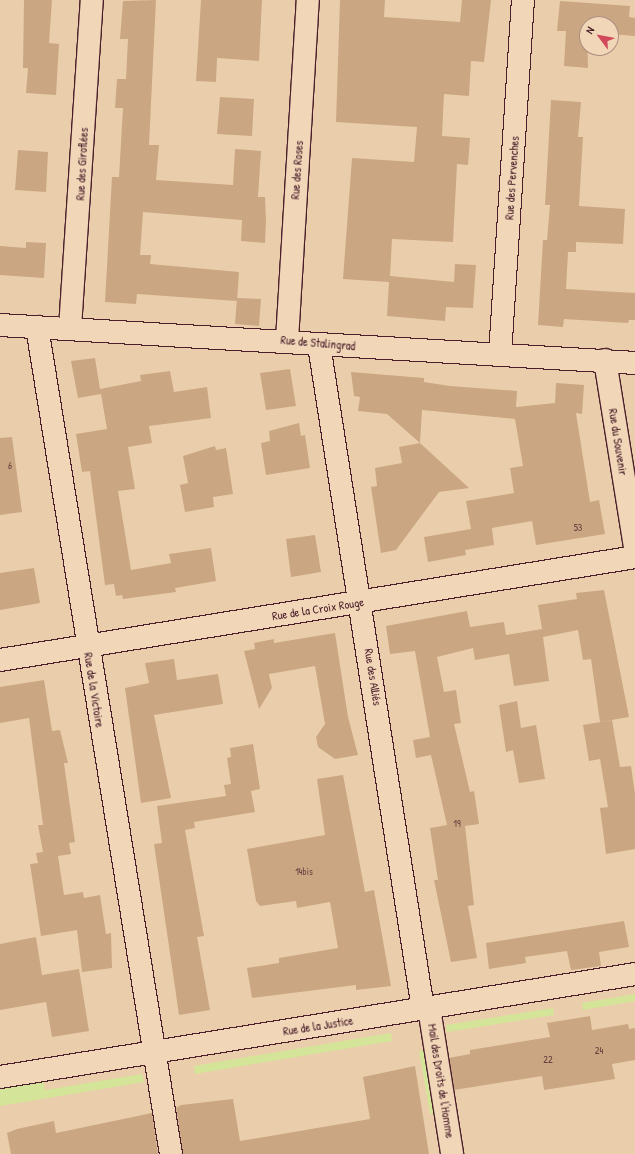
<!DOCTYPE html>
<html>
<head>
<meta charset="utf-8">
<style>
	body { margin:0 }
	#map { position:relative; width:635px; height:1154px; overflow:hidden; background:#eaceab; font-family:"Patrick Hand",sans-serif }
	div>[style] { position:absolute }
	[style*='--x'] { left:calc(var(--x)*1px); top:calc(var(--y)*1px); width:calc(var(--w)*1px); rotate:calc(var(--a)*1deg) }
	.green>* { inset:0; background:#d4e498 }
	.building>* { inset:0; background:#caa782 }
	.roads { filter:drop-shadow(1px 0 #4a1f2b) drop-shadow(-1px 0 #4a1f2b) drop-shadow(0 1px #4a1f2b) drop-shadow(0 -1px #4a1f2b) }
	.minor>* { height:22px; margin:-11px; padding:0 11px; transform-origin:11px; border-radius:11px; background:#f1d7b8 }
	span { translate:-50% -50%; white-space:nowrap; text-align:center; line-height:1.15; -webkit-text-stroke:3px #f1d7b8; paint-order:stroke }
	.number-label { font-size:10px; color:#6a4141 }
	.number-label span { -webkit-text-stroke-width:0 }
	.street-label { font-size:12px; color:#4a1f2b }
	.north { position:absolute; left:579px; top:16px; width:40px; height:40px; box-sizing:border-box; background:#f1d7b8; border:1px solid #ae8d80; border-radius:50%; rotate:302deg; font-size:11px; font-weight:700; line-height:16px; text-align:center; color:#4a1f2b }
	.north::after { content:''; display:block; margin:auto; width:14px; height:18px; background:#d1495b; clip-path:polygon(50% 0,100% 100%,50% 72%,0 100%) }
</style>
</head>
<body>
<div id="map">
	<div class="green">
		<div style="clip-path:polygon(635px 994px,635px 1001px,583px 1010px,582px 1003px)"></div>
		<div style="clip-path:polygon(553px 1008px,554px 1015px,447px 1032px,446px 1025px)"></div>
		<div style="clip-path:polygon(391px 1033px,392px 1041px,195px 1074px,194px 1066px)"></div>
		<div style="clip-path:polygon(429px 1049px,439px 1113px,430px 1114px,419px 1051px)"></div>
		<div style="clip-path:polygon(142px 1074px,144px 1082px,0 1106px,0 1088px,43px 1080px,45px 1090px)"></div>
	</div>
	<div class="building">
		<div style="clip-path:polygon(24px 0,52px 0,49px 43px,59px 44px,56px 95px,26px 93px,28px 68px,23px 68px)"></div>
		<div style="clip-path:polygon(156px 0,149px 145px,159px 145px,156px 180px,233px 185px,235px 149px,261px 151px,258px 197px,265px 197px,266px 221px,265px 243px,241px 241px,242px 220px,143px 212px,140px 255px,151px 255px,150px 264px,239px 272px,237px 301px,137px 294px,136px 304px,105px 302px,112px 177px,119px 177px,123px 108px,115px 108px,117px 79px,126px 79px,128px 39px,120px 39px,123px 1px)"></div>
		<div style="clip-path:polygon(201px 0,262px 0,259px 61px,217px 58px,216px 82px,196px 81px)"></div>
		<div style="clip-path:polygon(340px 0,385px 0,384px 17px,460px 22px,462px 0,491px 0,484px 62px,471px 61px,469px 96px,444px 94px,442px 136px,470px 138px,468px 165px,457px 164px,453px 242px,392px 239px,390px 276px,454px 282px,455px 264px,476px 265px,473px 308px,446px 307px,445px 321px,387px 316px,389px 282px,343px 279px,352px 158px,414px 162px,417px 127px,336px 122px)"></div>
		<div style="clip-path:polygon(560px 1px,630px 6px,629px 17px,635px 18px,635px 36px,611px 34px,611px 24px,587px 24px,588px 68px,564px 66px,566px 31px,557px 31px)"></div>
		<div style="clip-path:polygon(220px 97px,254px 99px,252px 136px,217px 134px)"></div>
		<div style="clip-path:polygon(551px 100px,581px 102px,578px 137px,583px 137px,579px 206px,625px 209px,623px 244px,576px 242px,576px 252px,568px 252px,566px 289px,635px 293px,635px 320px,629px 320px,628px 323px,564px 319px,563px 327px,538px 325px,543px 240px,547px 240px,550px 205px,545px 205px)"></div>
		<div style="clip-path:polygon(18px 150px,48px 152px,46px 192px,15px 190px)"></div>
		<div style="clip-path:polygon(26px 242px,46px 243px,44px 278px,0 275px,0 246px,26px 248px)"></div>
		<div style="clip-path:polygon(237px 298px,261px 299px,259px 326px,235px 324px)"></div>
		<div style="clip-path:polygon(95px 358px,100px 389px,141px 381px,140px 375px,170px 371px,174px 392px,207px 387px,211px 418px,149px 426px,152px 443px,128px 447px,135px 489px,118px 491px,131px 570px,171px 563px,169px 554px,211px 548px,216px 581px,175px 588px,176px 592px,123px 599px,122px 595px,116px 596px,114px 584px,105px 585px,90px 471px,82px 472px,76px 434px,107px 429px,101px 394px,78px 398px,71px 361px)"></div>
		<div style="clip-path:polygon(290px 369px,296px 406px,266px 410px,260px 373px)"></div>
		<div style="clip-path:polygon(351px 372px,424px 378px,424px 382px,450px 386px,517px 391px,516px 407px,555px 403px,556px 383px,584px 385px,582px 414px,576px 413px,590px 502px,599px 500px,605px 534px,536px 545px,532px 521px,492px 528px,494px 545px,465px 550px,466px 555px,428px 562px,424px 537px,471px 529px,466px 501px,514px 493px,510px 468px,523px 466px,515px 419px,422px 410px,420px 443px,387px 414px,358px 411px,360px 397px,354px 396px)"></div>
		<div style="clip-path:polygon(299px 423px,301px 436px,305px 435px,310px 468px,266px 475px,261px 443px,270px 441px,269px 431px)"></div>
		<div style="clip-path:polygon(12px 437px,22px 512px,0 515px,0 438px)"></div>
		<div style="clip-path:polygon(420px 443px,469px 488px,439px 492px,396px 550px,381px 553px,371px 487px,377px 486px,375px 468px,402px 463px,399px 447px)"></div>
		<div style="clip-path:polygon(215px 446px,216px 450px,226px 448px,233px 494px,213px 497px,214px 507px,185px 512px,180px 485px,188px 483px,183px 456px)"></div>
		<div style="clip-path:polygon(315px 535px,321px 572px,291px 577px,286px 539px)"></div>
		<div style="clip-path:polygon(34px 568px,40px 603px,0 610px,0 573px)"></div>
		<div style="clip-path:polygon(604px 590px,629px 717px,600px 722px,591px 659px,583px 660px,578px 630px,543px 637px,549px 681px,514px 686px,509px 654px,475px 660px,473px 648px,437px 657px,444px 692px,456px 690px,461px 723px,454px 724px,470px 792px,474px 791px,479px 824px,465px 826px,474px 905px,468px 906px,477px 958px,451px 962px,434px 880px,438px 880px,430px 828px,447px 825px,431px 755px,416px 758px,413px 740px,430px 737px,415px 651px,390px 654px,386px 626px,467px 611px,470px 627px,504px 622px,506px 635px,542px 629px,538px 605px,577px 599px,576px 593px)"></div>
		<div style="clip-path:polygon(335px 633px,348px 717px,358px 755px,335px 759px,318px 747px,316px 737px,325px 724px,315px 666px,269px 674px,272px 688px,259px 709px,244px 651px,255px 649px,254px 643px,274px 639px,274px 643px)"></div>
		<div style="clip-path:polygon(174px 659px,177px 680px,218px 674px,223px 704px,154px 715px,171px 798px,141px 803px,125px 688px,149px 683px,145px 663px)"></div>
		<div style="clip-path:polygon(44px 680px,52px 731px,60px 730px,68px 763px,64px 763px,75px 842px,69px 843px,71px 854px,58px 856px,64px 895px,83px 892px,84px 898px,100px 895px,106px 934px,111px 933px,112px 968px,82px 972px,77px 930px,41px 936px,30px 864px,38px 863px,36px 853px,43px 852px,38px 825px,43px 825px,29px 718px,0 723px,0 687px)"></div>
		<div style="clip-path:polygon(517px 701px,521px 728px,536px 725px,545px 779px,519px 783px,513px 750px,506px 752px,499px 705px)"></div>
		<div style="clip-path:polygon(612px 720px,620px 767px,631px 766px,635px 794px,635px 849px,606px 854px,600px 808px,608px 807px,600px 759px,589px 761px,583px 725px)"></div>
		<div style="clip-path:polygon(253px 744px,260px 789px,251px 791px,255px 812px,194px 822px,195px 828px,185px 830px,204px 936px,197px 937px,210px 1010px,179px 1015px,154px 844px,162px 843px,157px 806px,226px 796px,224px 785px,231px 784px,227px 758px,231px 757px,230px 748px)"></div>
		<div style="clip-path:polygon(343px 775px,365px 892px,374px 890px,391px 986px,356px 990px,356px 985px,252px 998px,247px 968px,279px 963px,279px 958px,338px 948px,330px 902px,297px 908px,296px 901px,260px 906px,256px 901px,247px 849px,325px 835px,317px 779px)"></div>
		<div style="clip-path:polygon(624px 921px,629px 947px,599px 952px,601px 966px,571px 970px,567px 951px,525px 957px,526px 963px,489px 969px,486px 943px)"></div>
		<div style="clip-path:polygon(36px 937px,42px 975px,79px 969px,89px 1031px,52px 1037px,46px 1002px,0 1010px,0 944px)"></div>
		<div style="clip-path:polygon(590px 1016px,592px 1030px,628px 1024px,629px 1029px,635px 1028px,635px 1060px,612px 1064px,615px 1079px,544px 1090px,542px 1076px,454px 1090px,449px 1058px,470px 1054px,470px 1050px,550px 1037px,547px 1023px)"></div>
		<div style="clip-path:polygon(415px 1066px,429px 1154px,183px 1154px,176px 1108px,181px 1105px,233px 1099px,240px 1141px,370px 1119px,363px 1077px)"></div>
		<div style="clip-path:polygon(152px 1113px,158px 1154px,11px 1154px,7px 1133px,17px 1129px,54px 1121px,56px 1133px)"></div>
	</div>
	<div class="roads">
		<div class="minor">
			<div style="--x:0;--y:325;--w:636;--a:3.42"></div>
			<div style="--x:37;--y:327;--w:838;--a:80.8"></div>
			<div style="--x:70;--y:328;--w:329;--a:-86.2"></div>
			<div style="--x:287;--y:340;--w:341;--a:-86.5"></div>
			<div style="--x:319;--y:345;--w:672;--a:81.1"></div>
			<div style="--x:500;--y:355;--w:356;--a:-86.3"></div>
			<div style="--x:605;--y:360;--w:189;--a:80.9"></div>
			<div style="--x:0;--y:660;--w:643;--a:-9.21"></div>
			<div style="--x:429;--y:1008;--w:148;--a:81"></div>
			<div style="--x:0;--y:1077;--w:643;--a:-9.21"></div>
		</div>
	</div>
	<div class="number-label">
		<span style="left:10px;top:466px">6</span>
		<span style="left:578px;top:528px">53</span>
		<span style="left:457px;top:824px">19</span>
		<span style="left:304px;top:872px">14bis</span>
		<span style="left:599px;top:1051px">24</span>
		<span style="left:548px;top:1060px">22</span>
	</div>
	<div class="street-label">
		<span style="left:82px;top:164px;rotate:-87deg">Rue des Giroflées</span>
		<span style="left:297px;top:170px;rotate:-86deg">Rue des Roses</span>
		<span style="left:512px;top:178px;rotate:-86deg">Rue des Pervenches</span>
		<span style="left:318px;top:343px;rotate:5deg">Rue de Stalingrad</span>
		<span style="left:618px;top:442px;rotate:81deg">Rue du Souvenir</span>
		<span style="left:318px;top:609px;rotate:-9deg">Rue de la Croix Rouge</span>
		<span style="left:373px;top:677px;rotate:81deg">Rue des Alliés</span>
		<span style="left:94px;top:690px;rotate:81deg">Rue de la Victoire</span>
		<span style="left:318px;top:1026px;rotate:-9deg">Rue de la Justice</span>
		<span style="left:441px;top:1081px;rotate:81deg">Mail des Droits de l'Homme</span>
	</div>
	<div class="north">N</div>
</div>
</body>
</html>
